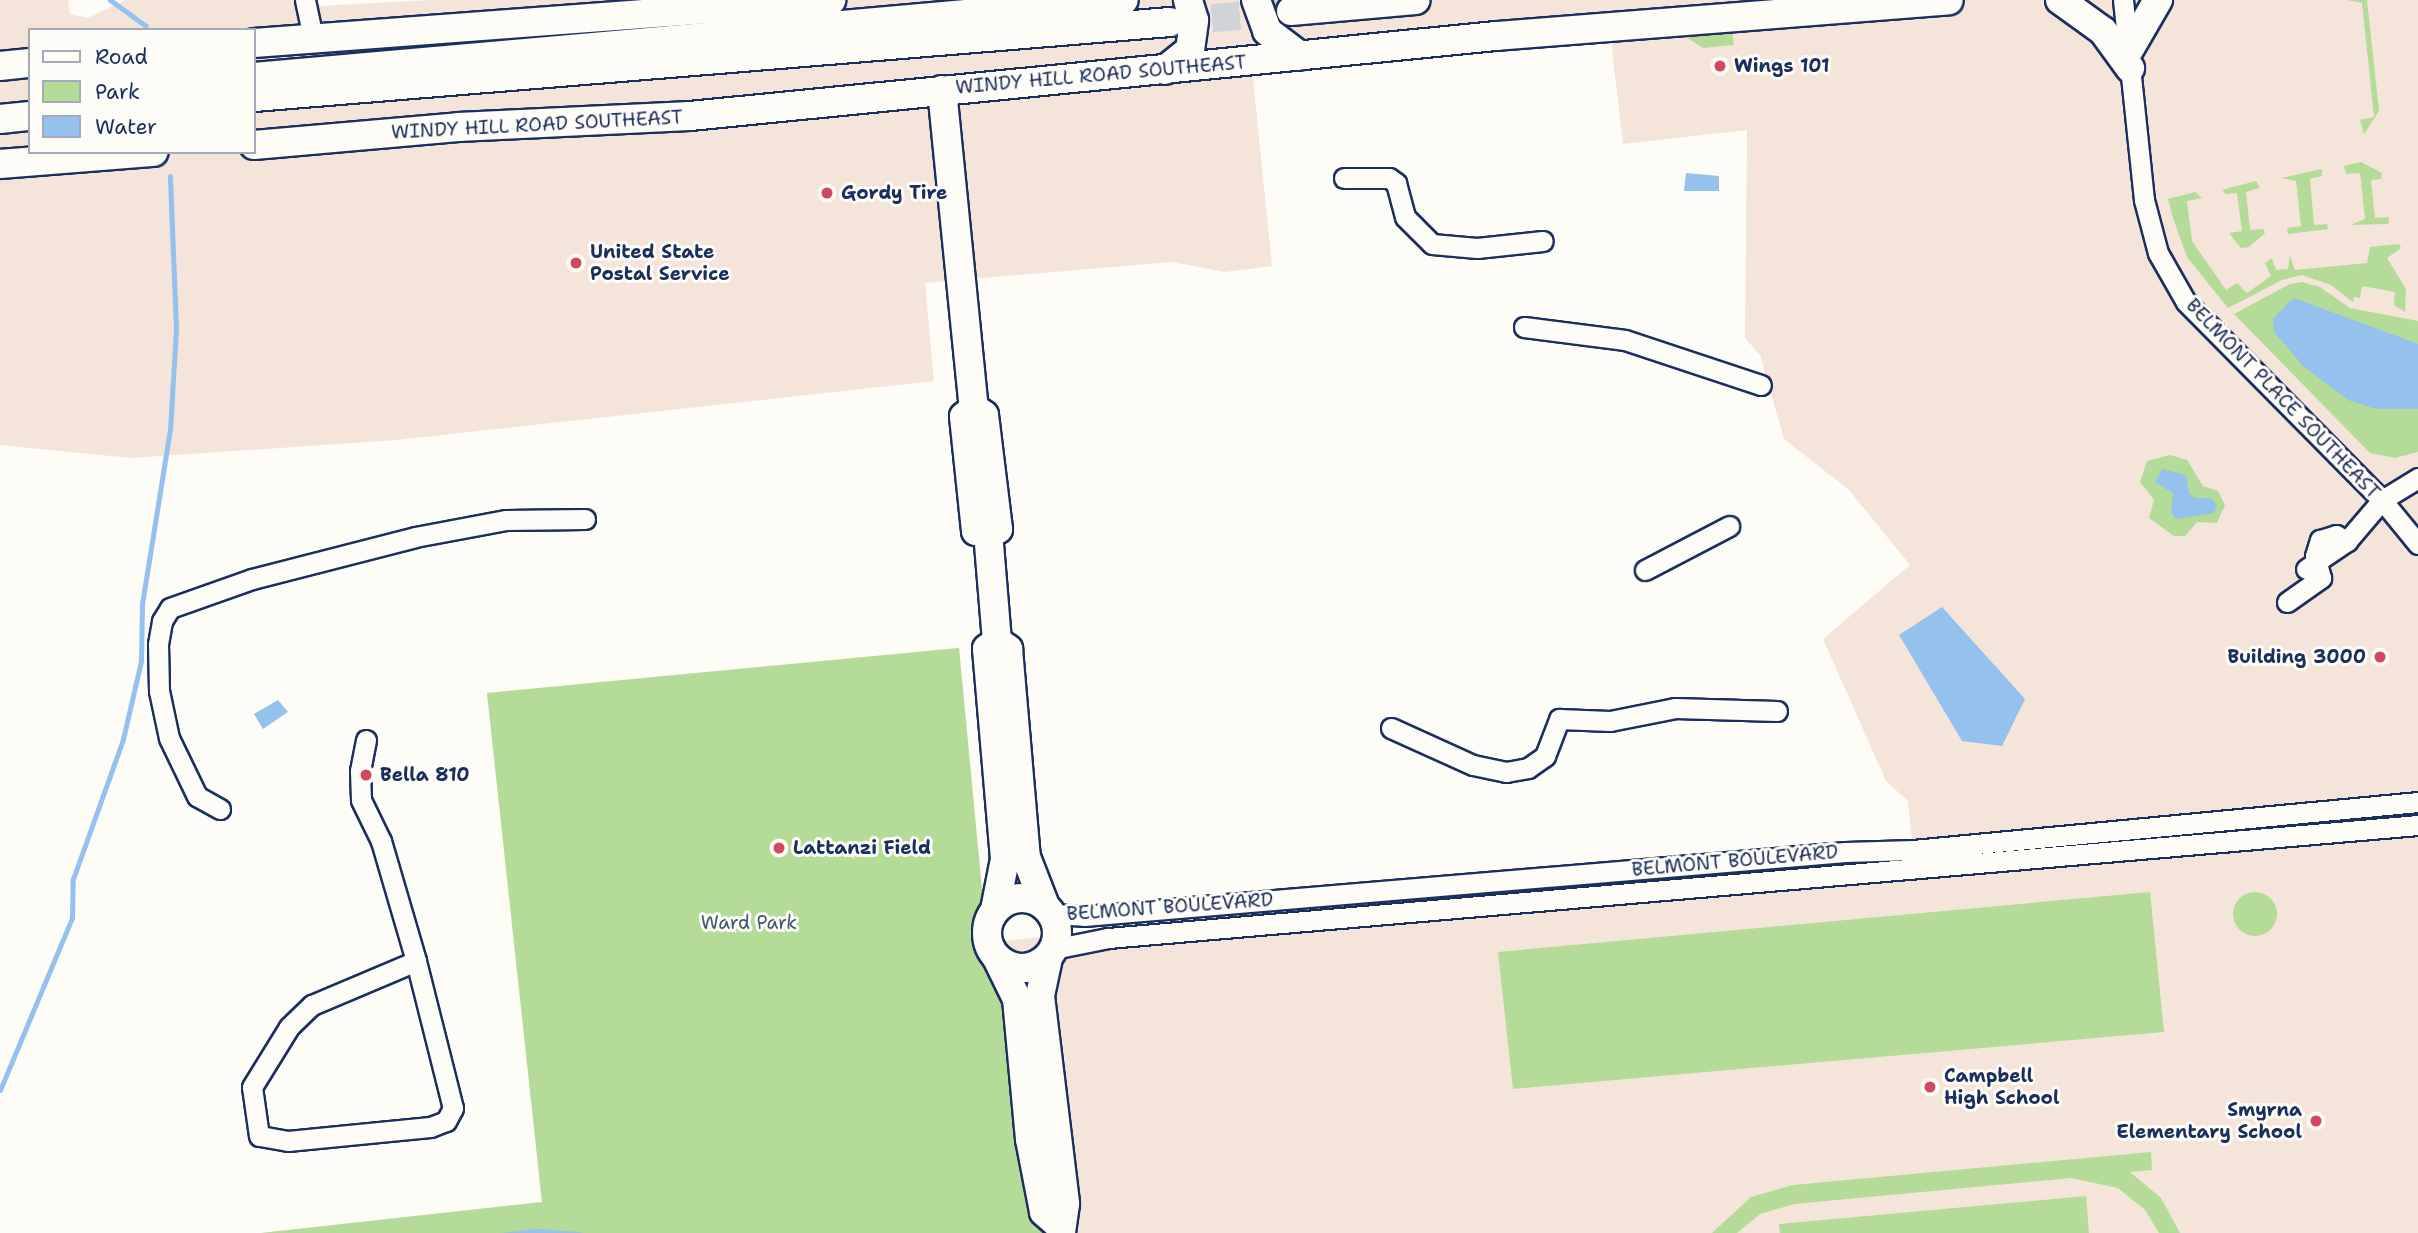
<!DOCTYPE html>
<html>
<head>
<meta charset="utf-8">
<style>
	body { margin:0 }
	#map { position:relative; width:2418px; height:1233px; overflow:hidden; background:#fdfcf7; font-family:"Shantell Sans",sans-serif }
	div>[style] { position:absolute }
	[style*='--x'] { left:calc(var(--x)*1px); top:calc(var(--y)*1px); width:calc(var(--w)*1px); rotate:calc(var(--a)*1deg) }
	.built>* { inset:0; background:#f5e4da }
	.green>* { inset:0; background:#b4db97 }
	.round { border-radius:50% }
	.water>* { inset:0; background:#94c1ed }
	.stream>* { height:5px; margin:-2.5px; padding:0 2.5px; transform-origin:2.5px; border-radius:2.5px; background:#94c1ed }
	.secondary-tunnel>* { height:28px; margin-top:-14px; transform-origin:0; background:repeating-linear-gradient(90deg,#d0d3d8 0 28px,transparent 0 42px) }
	.roads { filter:drop-shadow(2px 0 #1b2f5e) drop-shadow(-2px 0 #1b2f5e) drop-shadow(0 2px #1b2f5e) drop-shadow(0 -2px #1b2f5e) }
	.street>* { height:19px; margin:-9.5px; padding:0 9.5px; transform-origin:9.5px; border-radius:9.5px; background:#fdfcf7 }
	.secondary>* { height:28px; margin:-14px; padding:0 14px; transform-origin:14px; border-radius:14px; background:#fdfcf7 }
	.secondary>.ring { margin:-14px; padding:0; box-sizing:content-box; background:none; border:28px solid #fdfcf7; border-radius:50% }
	.dots>* { width:19px; height:19px; translate:-50% -50%; box-sizing:border-box; border:4px solid #fdfcf7; border-radius:50% }
	span { translate:-50% -50%; white-space:nowrap; text-align:center; line-height:1.15; -webkit-text-stroke:6px #fdfcf7; paint-order:stroke }
	.poi-label { font-size:19px; color:#1b2f5e; font-weight:700 }
	.left { translate:0 -50%; text-align:left }
	.right { translate:-100% -50%; text-align:right }
	.street-label { font-size:19px; color:#1b2f5e }
	.park-label { font-size:19px; color:#415a6c }
	.legend { position:absolute; left:28px; top:28px; width:228px; height:126px; box-sizing:border-box; background:#fdfcf7; border:2px solid #a3aaba; margin:0; padding:9px 12px; list-style:none; font-size:21px; color:#1b2f5e }
	.legend li { display:flex; align-items:center; gap:14px; height:35px }
	.legend b { width:35px; border:2px solid #a3aaba }
</style>
</head>
<body>
<div id="map">
	<div class="built">
		<div style="clip-path:polygon(evenodd,0 0,68px 0,70px 14px,88px 18px,125px 0,315px 0,321px 6px,430px 0,2418px 0,2418px 1233px,261px 1233px,542px 1202px,487px 693px,959px 648px,987px 942px,1914px 862px,1908px 801px,1886px 781px,1823px 639px,1910px 565px,1849px 490px,1784px 439px,1760px 355px,1745px 338px,1747px 130px,1623px 144px,1608px 14px,1250px 49px,1272px 266px,1225px 272px,1172px 262px,925px 283px,934px 381px,397px 440px,131px 458px,0 445px,0 0,30px 30px,254px 30px,254px 152px,30px 152px,30px 30px)"></div>
	</div>
	<div class="green">
		<div style="clip-path:polygon(2347px 0,2367px 0,2379px 111px,2364px 134px,2360px 120px,2374px 117px,2362px 3px)"></div>
		<div style="clip-path:polygon(1732px 32px,1734px 45px,1703px 48px,1686px 37px)"></div>
		<div style="clip-path:polygon(2361px 162px,2382px 173px,2381px 179px,2371px 180px,2375px 218px,2389px 217px,2388px 224px,2350px 225px,2365px 219px,2360px 173px,2346px 174px,2344px 166px)"></div>
		<div style="clip-path:polygon(2322px 169px,2322px 176px,2310px 179px,2314px 225px,2327px 224px,2328px 229px,2288px 234px,2287px 228px,2301px 226px,2296px 181px,2281px 178px)"></div>
		<div style="clip-path:polygon(2256px 181px,2260px 188px,2246px 192px,2250px 230px,2263px 229px,2265px 233px,2249px 247px,2241px 248px,2229px 233px,2242px 231px,2237px 193px,2226px 194px,2222px 190px)"></div>
		<div style="clip-path:polygon(2195px 192px,2202px 198px,2187px 201px,2192px 241px,2226px 290px,2237px 283px,2247px 293px,2271px 276px,2265px 263px,2272px 258px,2276px 270px,2288px 269px,2290px 256px,2295px 270px,2367px 263px,2370px 247px,2399px 244px,2401px 248px,2387px 258px,2406px 289px,2405px 312px,2394px 305px,2395px 292px,2362px 286px,2360px 298px,2354px 297px,2353px 302px,2331px 285px,2302px 275px,2282px 280px,2228px 308px,2187px 257px,2173px 218px,2168px 199px)"></div>
		<div style="clip-path:polygon(2302px 282px,2320px 287px,2350px 308px,2418px 321px,2418px 452px,2395px 458px,2370px 453px,2234px 314px,2290px 284px)"></div>
		<div style="clip-path:polygon(2170px 455px,2187px 460px,2203px 486px,2218px 491px,2225px 505px,2217px 523px,2197px 522px,2185px 536px,2174px 536px,2149px 518px,2154px 500px,2140px 482px,2147px 461px)"></div>
		<div style="clip-path:polygon(959px 648px,987px 942px,1064px 1233px,261px 1233px,542px 1202px,487px 693px)"></div>
		<div style="clip-path:polygon(2150px 892px,2164px 1032px,1513px 1089px,1498px 952px)"></div>
		<div class="round" style="left:2233px;top:892px;width:44px;height:44px"></div>
		<div style="clip-path:polygon(2151px 1152px,2152px 1170px,2130px 1172px,2161px 1198px,2180px 1233px,2159px 1233px,2145px 1210px,2118px 1188px,2071px 1178px,1794px 1204px,1760px 1214px,1737px 1233px,1712px 1233px,1751px 1197px,1793px 1185px)"></div>
		<div style="clip-path:polygon(2086px 1196px,2089px 1233px,1780px 1233px,1779px 1224px)"></div>
	</div>
	<div class="water">
		<div style="clip-path:polygon(1686px 173px,1719px 176px,1719px 191px,1684px 191px)"></div>
		<div style="clip-path:polygon(2294px 298px,2418px 344px,2418px 409px,2376px 409px,2348px 400px,2304px 367px,2274px 332px,2273px 318px)"></div>
		<div style="clip-path:polygon(2162px 469px,2186px 475px,2189px 493px,2195px 498px,2211px 498px,2217px 506px,2214px 513px,2176px 519px,2171px 512px,2173px 493px,2155px 482px)"></div>
		<div style="clip-path:polygon(1942px 607px,2025px 699px,2002px 746px,1962px 741px,1899px 635px)"></div>
		<div style="clip-path:polygon(278px 700px,288px 712px,263px 729px,254px 714px)"></div>
		<div style="clip-path:polygon(538px 1229px,578px 1232px,584px 1233px,501px 1233px)"></div>
	</div>
	<div class="stream">
		<div style="--x:110;--y:0;--w:44;--a:35.8"></div>
		<div style="--x:0;--y:1090;--w:186;--a:-67.3"></div>
		<div style="--x:72;--y:918;--w:39;--a:-89"></div>
		<div style="--x:73;--y:879;--w:149;--a:-70.3"></div>
		<div style="--x:123;--y:739;--w:80;--a:-77"></div>
		<div style="--x:141;--y:661;--w:57;--a:-89"></div>
		<div style="--x:142;--y:604;--w:176;--a:-80.9"></div>
		<div style="--x:170;--y:430;--w:102;--a:-86.6"></div>
		<div style="--x:176;--y:328;--w:152;--a:-92.3"></div>
	</div>
	<div class="secondary-tunnel">
		<div style="--x:1170;--y:22;--w:112;--a:-5.1"></div>
	</div>
	<div class="roads">
		<div class="street">
			<div style="--x:305;--y:0;--w:39;--a:78"></div>
			<div style="--x:2123;--y:0;--w:201;--a:84"></div>
			<div style="--x:2144;--y:200;--w:55;--a:75.2"></div>
			<div style="--x:2158;--y:253;--w:56;--a:60.3"></div>
			<div style="--x:2186;--y:302;--w:279;--a:45.3"></div>
			<div style="--x:2382;--y:500;--w:57;--a:50.7"></div>
			<div style="--x:1344;--y:178;--w:45;--a:0"></div>
			<div style="--x:1389;--y:178;--w:9;--a:36"></div>
			<div style="--x:1396;--y:183;--w:35;--a:75"></div>
			<div style="--x:1405;--y:217;--w:38;--a:45"></div>
			<div style="--x:1432;--y:244;--w:45;--a:5.1"></div>
			<div style="--x:1477;--y:248;--w:66;--a:-6.1"></div>
			<div style="--x:1524;--y:327;--w:102;--a:7.3"></div>
			<div style="--x:1625;--y:340;--w:143;--a:18.3"></div>
			<div style="--x:2306;--y:569;--w:50;--a:-34.3"></div>
			<div style="--x:2347;--y:541;--w:54;--a:-49.5"></div>
			<div style="--x:2382;--y:500;--w:42;--a:-31.4"></div>
			<div style="--x:1645;--y:570;--w:95;--a:-27.6"></div>
			<div style="--x:2287;--y:602;--w:42;--a:-35.2"></div>
			<div style="--x:2321;--y:578;--w:23;--a:-105"></div>
			<div style="--x:2315;--y:556;--w:17;--a:-73"></div>
			<div style="--x:2320;--y:540;--w:17;--a:-17"></div>
			<div style="--x:2336;--y:535;--w:13;--a:29"></div>
			<div style="--x:1391;--y:728;--w:90;--a:24.3"></div>
			<div style="--x:1473;--y:765;--w:34;--a:12"></div>
			<div style="--x:1506;--y:772;--w:22;--a:-10"></div>
			<div style="--x:1528;--y:768;--w:21;--a:-35"></div>
			<div style="--x:1545;--y:756;--w:40;--a:-69"></div>
			<div style="--x:1559;--y:719;--w:51;--a:2.2"></div>
			<div style="--x:1610;--y:721;--w:66;--a:-11.3"></div>
			<div style="--x:1675;--y:708;--w:102;--a:1.7"></div>
			<div style="--x:366;--y:740;--w:32;--a:101"></div>
			<div style="--x:360;--y:771;--w:29;--a:88"></div>
			<div style="--x:361;--y:800;--w:46;--a:64"></div>
			<div style="--x:381;--y:841;--w:125;--a:73.7"></div>
			<div style="--x:220;--y:809;--w:26;--a:-151"></div>
			<div style="--x:197;--y:796;--w:64;--a:-115.8"></div>
			<div style="--x:169;--y:738;--w:48;--a:-102"></div>
			<div style="--x:159;--y:691;--w:47;--a:-91.2"></div>
			<div style="--x:158;--y:644;--w:23;--a:-80"></div>
			<div style="--x:162;--y:621;--w:15;--a:-58"></div>
			<div style="--x:170;--y:608;--w:87;--a:-19.5"></div>
			<div style="--x:252;--y:579;--w:168;--a:-14.4"></div>
			<div style="--x:415;--y:537;--w:93;--a:-10.6"></div>
			<div style="--x:506;--y:520;--w:79;--a:-0.7"></div>
			<div style="--x:1051;--y:914;--w:33;--a:3"></div>
			<div style="--x:1084;--y:916;--w:764;--a:-4.81"></div>
			<div style="--x:1845;--y:852;--w:68;--a:-1.7"></div>
			<div style="--x:1913;--y:850;--w:507;--a:-5.43"></div>
			<div style="--x:1053;--y:949;--w:56;--a:-11.3"></div>
			<div style="--x:1108;--y:938;--w:1315;--a:-4.93"></div>
			<div style="--x:416;--y:961;--w:152;--a:75.9"></div>
			<div style="--x:453;--y:1108;--w:15;--a:118"></div>
			<div style="--x:446;--y:1121;--w:17;--a:159"></div>
			<div style="--x:430;--y:1127;--w:143;--a:174.4"></div>
			<div style="--x:288;--y:1141;--w:29;--a:-170"></div>
			<div style="--x:259;--y:1136;--w:49;--a:-98.1"></div>
			<div style="--x:252;--y:1087;--w:70;--a:-58.3"></div>
			<div style="--x:289;--y:1027;--w:32;--a:-44"></div>
			<div style="--x:312;--y:1005;--w:113;--a:-22.9"></div>
		</div>
		<div class="secondary">
			<div style="--x:1256;--y:0;--w:33;--a:70"></div>
			<div style="--x:1267;--y:31;--w:41;--a:37.1"></div>
			<div style="--x:2060;--y:0;--w:53;--a:35.8"></div>
			<div style="--x:2103;--y:31;--w:46;--a:53.9"></div>
			<div style="--x:1291;--y:11;--w:125;--a:-5"></div>
			<div style="--x:254;--y:43;--w:579;--a:-4.26"></div>
			<div style="--x:2129;--y:50;--w:58;--a:-59.9"></div>
			<div style="--x:0;--y:66;--w:30;--a:-6"></div>
			<div style="--x:1165;--y:70;--w:32;--a:-39"></div>
			<div style="--x:1190;--y:50;--w:30;--a:-82"></div>
			<div style="--x:1194;--y:20;--w:21;--a:-107"></div>
			<div style="--x:254;--y:77;--w:873;--a:-5.06"></div>
			<div style="--x:942;--y:90;--w:320;--a:84.3"></div>
			<div style="--x:254;--y:97;--w:919;--a:-4.68"></div>
			<div style="--x:0;--y:119;--w:30;--a:-6"></div>
			<div style="--x:254;--y:145;--w:205;--a:-5"></div>
			<div style="--x:458;--y:127;--w:232;--a:-2.7"></div>
			<div style="--x:690;--y:116;--w:810;--a:-5.67"></div>
			<div style="--x:1496;--y:36;--w:454;--a:-4.5"></div>
			<div style="--x:0;--y:164;--w:154;--a:-4.5"></div>
			<div style="--x:974;--y:408;--w:12;--a:35"></div>
			<div style="--x:984;--y:415;--w:115;--a:83"></div>
			<div style="--x:998;--y:529;--w:10;--a:163"></div>
			<div style="--x:988;--y:532;--w:12;--a:-175"></div>
			<div style="--x:976;--y:531;--w:115;--a:-96"></div>
			<div style="--x:964;--y:417;--w:13;--a:-42"></div>
			<div style="--x:988;--y:532;--w:109;--a:85.3"></div>
			<div style="--x:997;--y:641;--w:14;--a:36"></div>
			<div style="--x:1008;--y:649;--w:209;--a:85.1"></div>
			<div style="--x:1026;--y:857;--w:53;--a:68.8"></div>
			<div class="ring" style="left:987px;top:898px;width:42px;height:42px"></div>
			<div style="--x:995;--y:910;--w:52;--a:-78.9"></div>
			<div style="--x:1005;--y:859;--w:211;--a:-94.9"></div>
			<div style="--x:987;--y:649;--w:13;--a:-39"></div>
			<div style="--x:997;--y:958;--w:46;--a:64"></div>
			<div style="--x:1017;--y:999;--w:141;--a:84.7"></div>
			<div style="--x:1030;--y:1139;--w:74;--a:79.1"></div>
			<div style="--x:1044;--y:1212;--w:20;--a:41"></div>
			<div style="--x:1048;--y:958;--w:39;--a:102"></div>
			<div style="--x:1040;--y:996;--w:209;--a:83.1"></div>
			<div style="--x:1065;--y:1204;--w:29;--a:98"></div>
		</div>
	</div>
	<div class="dots">
		<div style="left:1720px;top:66px;background:#d1495b"></div>
		<div style="left:827px;top:193px;background:#d1495b"></div>
		<div style="left:576px;top:263px;background:#d1495b"></div>
		<div style="left:2380px;top:657px;background:#d1495b"></div>
		<div style="left:366px;top:775px;background:#d1495b"></div>
		<div style="left:779px;top:848px;background:#d1495b"></div>
		<div style="left:1930px;top:1087px;background:#d1495b"></div>
		<div style="left:2316px;top:1121px;background:#d1495b"></div>
	</div>
	<div class="poi-label">
		<span class="left" style="left:1734px;top:66px">Wings 101</span>
		<span class="left" style="left:841px;top:193px">Gordy Tire</span>
		<span class="left" style="left:590px;top:263px">United State<br>Postal Service</span>
		<span class="right" style="left:2366px;top:657px">Building 3000</span>
		<span class="left" style="left:380px;top:775px">Bella 810</span>
		<span class="left" style="left:793px;top:848px">Lattanzi Field</span>
		<span class="left" style="left:1944px;top:1087px">Campbell<br>High School</span>
		<span class="right" style="left:2302px;top:1121px">Smyrna<br>Elementary School</span>
	</div>
	<div class="street-label">
		<span style="left:1101px;top:75px;rotate:-5deg">WINDY HILL ROAD SOUTHEAST</span>
		<span style="left:537px;top:125px;rotate:-3deg">WINDY HILL ROAD SOUTHEAST</span>
		<span style="left:2283px;top:399px;rotate:46deg">BELMONT PLACE SOUTHEAST</span>
		<span style="left:1735px;top:861px;rotate:-5deg">BELMONT BOULEVARD</span>
		<span style="left:1170px;top:907px;rotate:-4deg">BELMONT BOULEVARD</span>
	</div>
	<div class="park-label">
		<span style="left:749px;top:923px">Ward Park</span>
	</div>
	<ul class="legend">
	<li><b style="height:9px;background:#fdfcf7"></b>Road</li>
	<li><b style="height:19px;background:#b4db97"></b>Park</li>
	<li><b style="height:19px;background:#94c1ed"></b>Water</li>
	</ul>
</div>
</body>
</html>
